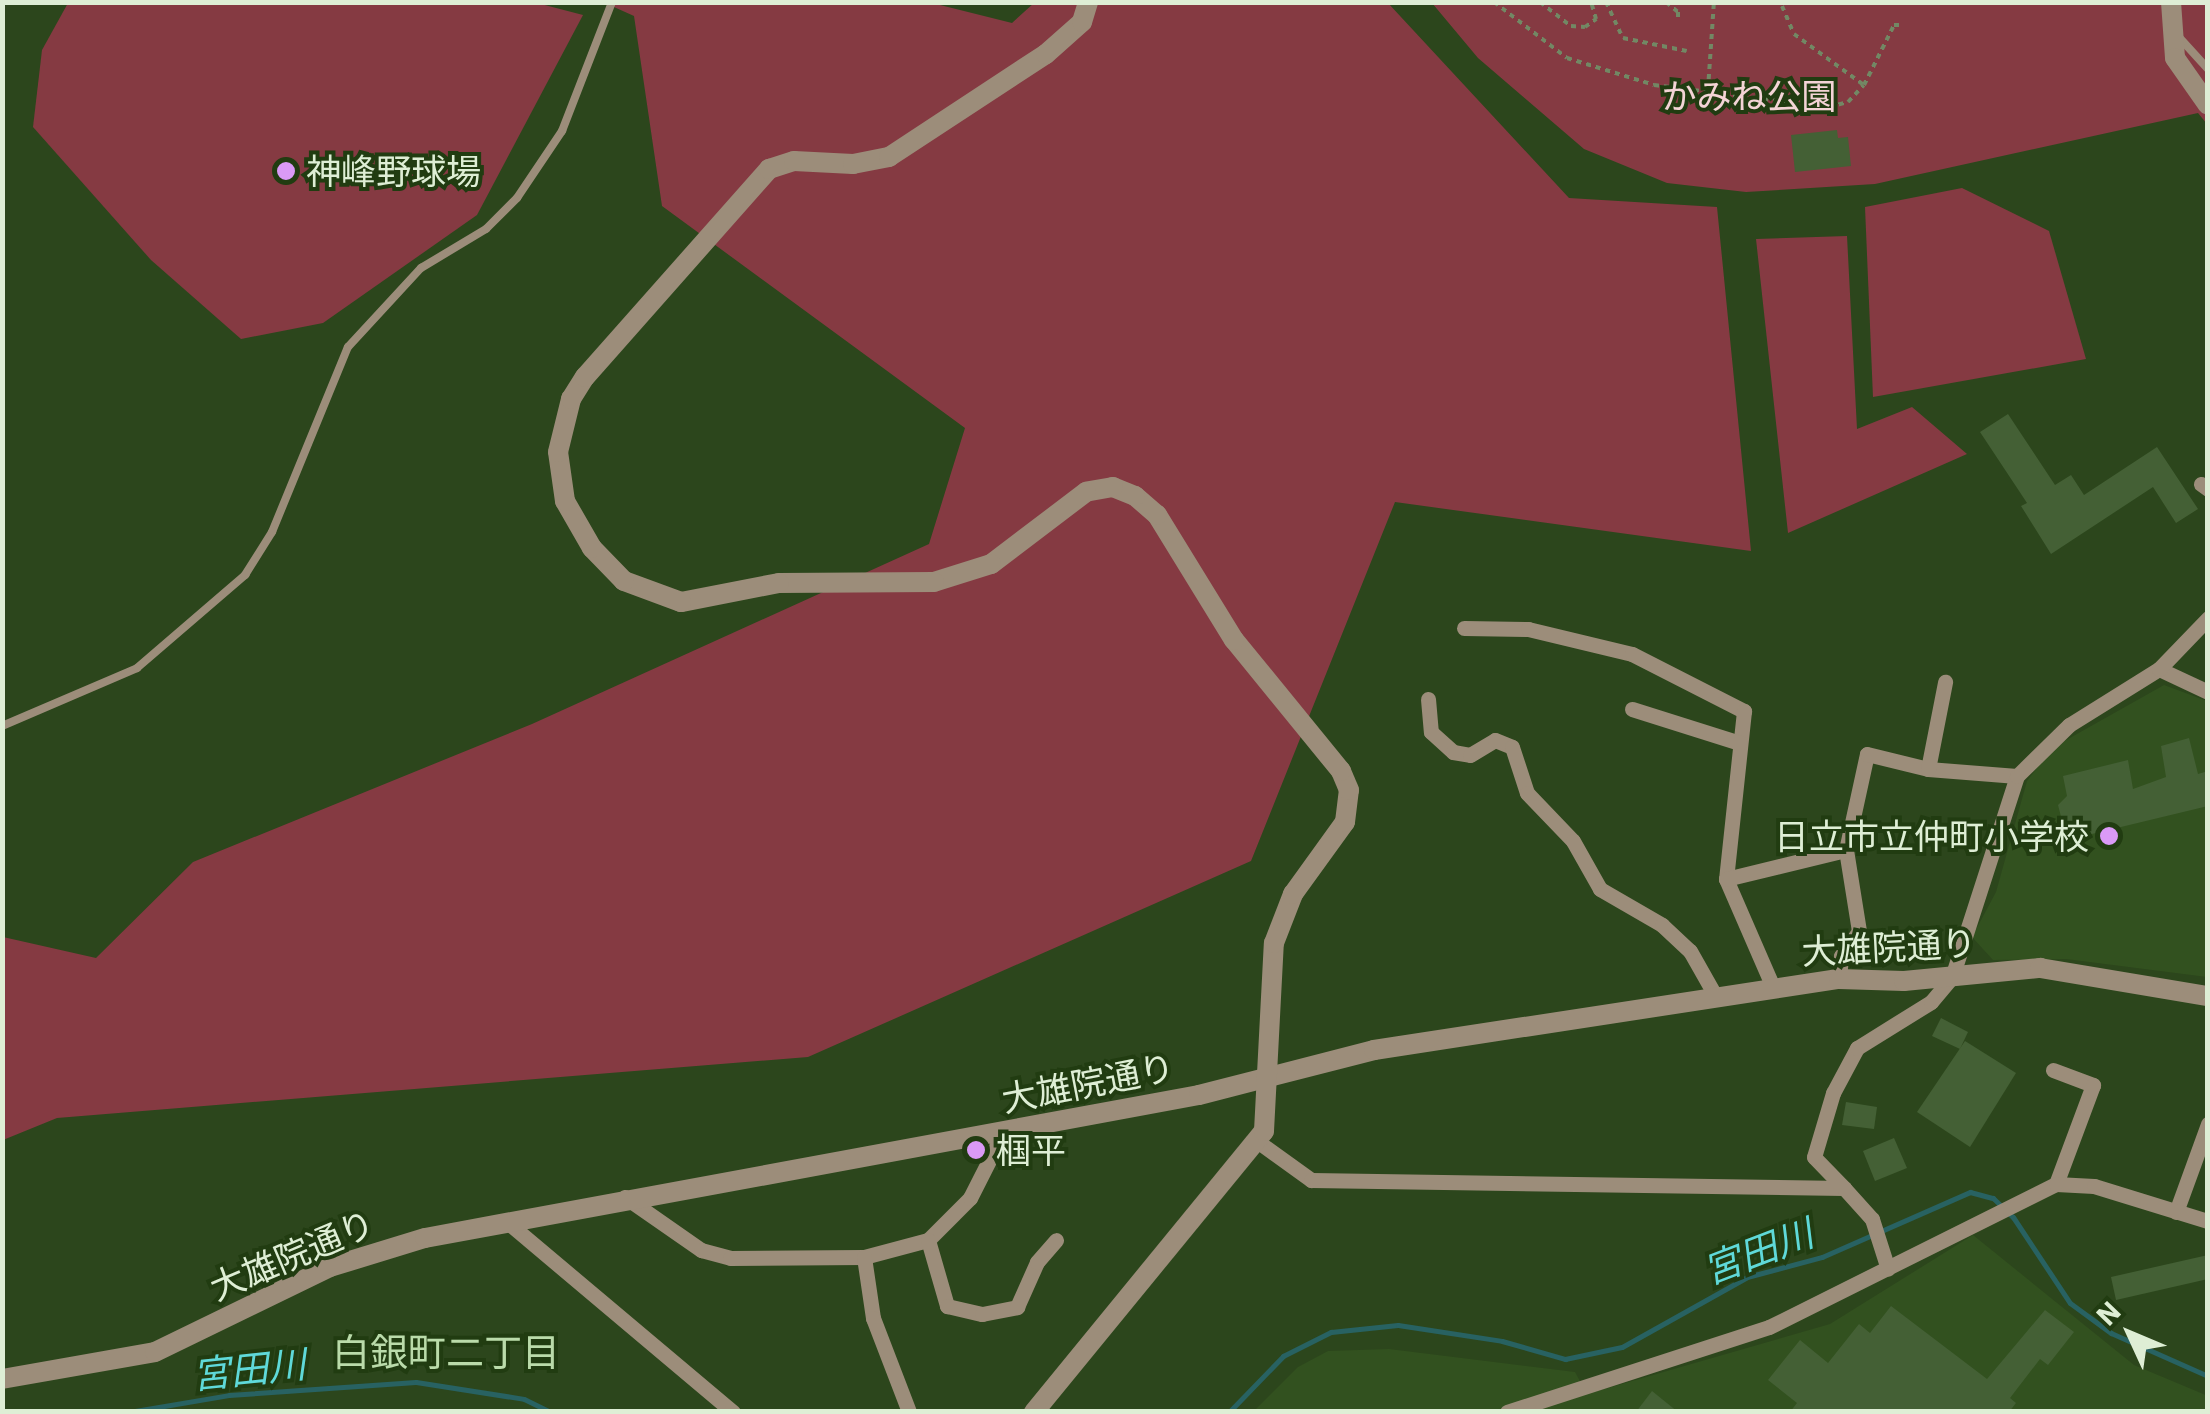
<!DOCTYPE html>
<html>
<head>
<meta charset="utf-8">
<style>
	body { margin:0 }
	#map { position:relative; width:2210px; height:1414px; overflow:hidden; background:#2c461c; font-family:"IBM Plex Sans","Noto Sans JP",sans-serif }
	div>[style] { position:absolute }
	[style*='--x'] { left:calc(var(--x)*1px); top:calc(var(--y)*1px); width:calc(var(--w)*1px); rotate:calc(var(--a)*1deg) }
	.built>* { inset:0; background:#32511f }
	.green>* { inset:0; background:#853a42 }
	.stream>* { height:5px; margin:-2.5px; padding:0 2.5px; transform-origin:2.5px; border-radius:2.5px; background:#286262 }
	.building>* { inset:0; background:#446035 }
	.path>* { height:4px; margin-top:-2px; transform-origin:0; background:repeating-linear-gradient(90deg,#728864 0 5px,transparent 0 10px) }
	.service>* { height:8px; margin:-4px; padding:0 4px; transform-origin:4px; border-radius:4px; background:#9c8d7a }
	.minor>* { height:15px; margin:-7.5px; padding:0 7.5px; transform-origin:7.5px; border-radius:7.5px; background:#9c8d7a }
	.tertiary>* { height:20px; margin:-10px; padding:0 10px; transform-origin:10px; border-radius:10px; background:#9c8d7a }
	.dots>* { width:28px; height:28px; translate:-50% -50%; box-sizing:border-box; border:5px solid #213c11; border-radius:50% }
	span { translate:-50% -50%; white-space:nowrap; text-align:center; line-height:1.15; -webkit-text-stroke:8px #213c11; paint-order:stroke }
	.park-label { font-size:35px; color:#f4d4d6 }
	.poi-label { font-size:35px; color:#deeed5 }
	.left { translate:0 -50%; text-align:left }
	.right { translate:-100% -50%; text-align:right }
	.street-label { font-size:35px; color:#deeed5 }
	.water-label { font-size:38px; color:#5fd9d9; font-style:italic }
	.neighbourhood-label { font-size:38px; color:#badbaa }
	.frame { position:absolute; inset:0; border:5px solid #deeed5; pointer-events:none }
	.north { position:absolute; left:2080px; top:1284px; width:100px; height:100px; -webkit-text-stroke:8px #213c11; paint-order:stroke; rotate:314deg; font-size:28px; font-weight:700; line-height:40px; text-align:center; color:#deeed5 }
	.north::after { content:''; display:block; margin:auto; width:35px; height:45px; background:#deeed5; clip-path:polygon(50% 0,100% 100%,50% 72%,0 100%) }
</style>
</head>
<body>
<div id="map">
	<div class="built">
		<div style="clip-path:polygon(2164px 685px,2207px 701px,2207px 977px,2066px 959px,1993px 960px,1972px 937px,1996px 892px,2027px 781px,2052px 748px)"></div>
		<div style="clip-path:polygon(1973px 1235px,2134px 1365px,2208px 1396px,2207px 1412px,1253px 1412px,1298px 1367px,1328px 1351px,1389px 1349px,1575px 1372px,1587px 1394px,1830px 1324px)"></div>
	</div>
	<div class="green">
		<div style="clip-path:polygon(537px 3px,583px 15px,477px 215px,323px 323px,241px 339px,151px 260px,33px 127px,42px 50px,68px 3px)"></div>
		<div style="clip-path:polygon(605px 3px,932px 3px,1012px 23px,1034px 3px,1388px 3px,1569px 198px,1717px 207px,1751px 551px,1395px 502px,1251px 861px,808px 1057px,57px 1118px,3px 1140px,3px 937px,96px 958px,193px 862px,532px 724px,929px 544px,965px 428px,662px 206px,634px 16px)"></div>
		<div style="clip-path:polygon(1432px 3px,2207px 3px,2207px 124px,2198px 113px,1875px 184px,1746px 192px,1667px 183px,1584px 149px,1478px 58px)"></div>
		<div style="clip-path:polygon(1962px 188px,2049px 231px,2086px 359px,1873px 397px,1865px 207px)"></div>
		<div style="clip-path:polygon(1847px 236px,1857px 429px,1912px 407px,1967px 454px,1788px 533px,1756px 239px)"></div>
	</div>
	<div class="stream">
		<div style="--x:129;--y:1412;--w:101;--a:-9.6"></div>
		<div style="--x:229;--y:1395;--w:187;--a:-4"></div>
		<div style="--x:416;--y:1382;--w:109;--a:8.9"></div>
		<div style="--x:524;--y:1399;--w:30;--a:26"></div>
		<div style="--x:1229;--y:1412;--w:78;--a:-46"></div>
		<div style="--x:1283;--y:1356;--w:54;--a:-26.6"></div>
		<div style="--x:1331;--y:1332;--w:67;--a:-6"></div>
		<div style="--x:1398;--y:1325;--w:105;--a:8.7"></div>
		<div style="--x:1502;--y:1341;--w:66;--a:15.9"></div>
		<div style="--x:1565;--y:1359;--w:58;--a:-11.9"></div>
		<div style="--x:1622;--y:1347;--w:143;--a:-29.2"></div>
		<div style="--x:1747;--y:1277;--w:78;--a:-14.9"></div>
		<div style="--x:1822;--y:1257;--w:162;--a:-23.7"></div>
		<div style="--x:1970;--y:1192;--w:24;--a:15"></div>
		<div style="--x:1993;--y:1198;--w:28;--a:44"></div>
		<div style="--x:2013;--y:1217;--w:103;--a:56.5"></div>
		<div style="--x:2070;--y:1303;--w:51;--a:36.2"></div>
		<div style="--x:2111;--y:1333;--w:106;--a:23.9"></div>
	</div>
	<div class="building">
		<div style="clip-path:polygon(1837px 130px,1838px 138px,1848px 137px,1851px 166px,1795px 172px,1791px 135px)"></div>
		<div style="clip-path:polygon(2008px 414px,2055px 485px,2071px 475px,2084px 495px,2157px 447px,2198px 509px,2176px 523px,2153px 487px,2051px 554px,2021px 506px,2027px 503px,1980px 432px)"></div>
		<div style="clip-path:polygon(2189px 738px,2198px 774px,2208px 771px,2208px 806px,2067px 840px,2058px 805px,2067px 796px,2063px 776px,2128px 760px,2133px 789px,2166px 777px,2161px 746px)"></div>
		<div style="clip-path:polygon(1941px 1018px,1968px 1032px,1960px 1049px,1932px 1036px)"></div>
		<div style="clip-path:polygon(1965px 1041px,2016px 1073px,1970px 1147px,1917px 1112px)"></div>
		<div style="clip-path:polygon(1846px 1102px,1877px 1107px,1874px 1129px,1842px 1125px)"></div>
		<div style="clip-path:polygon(1894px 1138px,1907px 1168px,1875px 1181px,1863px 1151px)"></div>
		<div style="clip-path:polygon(2208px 1255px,2208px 1279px,2116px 1300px,2111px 1277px)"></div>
		<div style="clip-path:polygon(1891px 1306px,1987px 1379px,2045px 1310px,2074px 1332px,2048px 1365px,2040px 1359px,2010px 1398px,2016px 1403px,2009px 1412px,1790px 1412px,1797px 1403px,1768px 1380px,1800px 1340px,1828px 1363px,1859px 1324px,1870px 1333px)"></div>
		<div style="clip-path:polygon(1652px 1391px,1678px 1412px,1636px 1412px)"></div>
	</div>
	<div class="path">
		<div style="--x:1494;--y:2;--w:92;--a:37.5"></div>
		<div style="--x:1567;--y:58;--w:91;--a:17.2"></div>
		<div style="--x:1654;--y:85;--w:176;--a:7.2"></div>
		<div style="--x:1829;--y:107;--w:20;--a:-15"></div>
		<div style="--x:1848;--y:102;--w:23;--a:-47"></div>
		<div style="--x:1540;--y:2;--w:39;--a:38"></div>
		<div style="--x:1571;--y:26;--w:14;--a:4"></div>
		<div style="--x:1585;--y:27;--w:14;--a:-36"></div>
		<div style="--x:1596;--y:19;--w:18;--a:-106"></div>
		<div style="--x:1606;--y:2;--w:40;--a:65"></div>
		<div style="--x:1623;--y:38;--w:65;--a:11.5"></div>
		<div style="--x:1666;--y:2;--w:16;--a:40"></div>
		<div style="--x:1678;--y:12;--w:10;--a:90"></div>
		<div style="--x:1719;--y:2;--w:99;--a:0"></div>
		<div style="--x:1782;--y:6;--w:30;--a:67"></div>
		<div style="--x:1794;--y:34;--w:87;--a:36.1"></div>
		<div style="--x:1864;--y:85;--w:67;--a:-63.4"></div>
		<div style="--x:1894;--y:25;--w:10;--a:0"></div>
		<div style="--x:1708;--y:89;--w:87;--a:-86.1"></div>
	</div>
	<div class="service">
		<div style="--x:2177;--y:35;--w:46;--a:47.6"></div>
		<div style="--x:2;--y:726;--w:147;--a:-23.2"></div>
		<div style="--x:137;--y:668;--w:143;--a:-40.7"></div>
		<div style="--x:245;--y:575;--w:51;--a:-57.9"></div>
		<div style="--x:272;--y:532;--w:200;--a:-67.7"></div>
		<div style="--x:348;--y:347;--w:108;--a:-47.3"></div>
		<div style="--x:421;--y:268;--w:76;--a:-31"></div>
		<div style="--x:486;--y:229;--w:44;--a:-45"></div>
		<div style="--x:517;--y:198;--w:81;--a:-56.1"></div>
		<div style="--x:562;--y:131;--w:138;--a:-68.8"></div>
	</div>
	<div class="minor">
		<div style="--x:2201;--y:484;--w:9;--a:36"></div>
		<div style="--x:1464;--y:628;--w:64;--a:0.9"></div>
		<div style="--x:1528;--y:629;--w:107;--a:13.5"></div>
		<div style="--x:1632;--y:654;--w:126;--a:27"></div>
		<div style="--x:1744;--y:711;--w:169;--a:96.1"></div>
		<div style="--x:1726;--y:879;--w:118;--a:66.5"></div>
		<div style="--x:2159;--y:669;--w:54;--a:25.1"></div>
		<div style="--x:1428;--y:699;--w:33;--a:85"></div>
		<div style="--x:1431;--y:732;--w:30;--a:42"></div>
		<div style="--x:1453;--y:752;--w:17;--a:10"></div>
		<div style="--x:1470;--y:755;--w:29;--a:-31"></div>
		<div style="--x:1495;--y:740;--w:18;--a:22"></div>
		<div style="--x:1512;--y:747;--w:48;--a:71.9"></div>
		<div style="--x:1527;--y:793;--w:66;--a:46.2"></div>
		<div style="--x:1573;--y:841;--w:55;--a:60.6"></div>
		<div style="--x:1600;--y:889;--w:72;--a:30.1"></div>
		<div style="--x:1662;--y:925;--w:38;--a:43"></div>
		<div style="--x:1690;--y:951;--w:53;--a:60.5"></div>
		<div style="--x:1632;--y:709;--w:113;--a:17.5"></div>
		<div style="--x:1928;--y:769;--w:89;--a:4.5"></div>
		<div style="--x:1726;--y:879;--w:123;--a:-13.6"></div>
		<div style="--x:1839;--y:979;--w:23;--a:-85"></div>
		<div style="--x:1841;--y:956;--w:31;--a:-54"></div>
		<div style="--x:1859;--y:931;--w:82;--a:-99.1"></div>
		<div style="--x:1846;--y:850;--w:98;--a:-77.7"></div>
		<div style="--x:1867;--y:754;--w:63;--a:13.8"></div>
		<div style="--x:1928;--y:769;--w:89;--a:-78.9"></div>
		<div style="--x:2053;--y:1070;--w:43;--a:20.6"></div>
		<div style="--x:2093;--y:1085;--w:106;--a:110.5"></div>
		<div style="--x:1257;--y:1141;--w:67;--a:35.8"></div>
		<div style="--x:1311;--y:1180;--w:533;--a:0.86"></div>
		<div style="--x:1844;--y:1188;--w:42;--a:47.9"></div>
		<div style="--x:1872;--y:1219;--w:52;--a:72.3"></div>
		<div style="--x:1844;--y:1188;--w:43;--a:-134.1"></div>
		<div style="--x:1814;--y:1157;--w:67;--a:-73.5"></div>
		<div style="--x:1833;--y:1093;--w:51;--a:-61.9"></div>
		<div style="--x:1857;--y:1048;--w:87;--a:-31.9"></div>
		<div style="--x:1931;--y:1002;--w:33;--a:-50"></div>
		<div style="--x:1952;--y:977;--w:211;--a:-72.1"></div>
		<div style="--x:2017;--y:776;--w:73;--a:-44.4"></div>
		<div style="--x:2069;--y:725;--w:106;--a:-31.9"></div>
		<div style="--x:2159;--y:669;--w:71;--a:-46.1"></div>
		<div style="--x:625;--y:1197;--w:93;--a:34.9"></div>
		<div style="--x:701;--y:1250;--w:30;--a:15"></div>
		<div style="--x:730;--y:1258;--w:134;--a:-0.4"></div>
		<div style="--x:864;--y:1257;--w:66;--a:-14.9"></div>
		<div style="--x:928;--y:1240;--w:59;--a:-45"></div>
		<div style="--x:970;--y:1198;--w:73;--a:-63.1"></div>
		<div style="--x:2176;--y:1212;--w:94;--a:-70"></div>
		<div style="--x:506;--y:1221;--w:297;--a:40.1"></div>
		<div style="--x:928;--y:1240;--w:69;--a:73.9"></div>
		<div style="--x:947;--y:1306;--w:36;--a:13"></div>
		<div style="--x:982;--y:1314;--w:36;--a:-11"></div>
		<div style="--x:1017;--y:1307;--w:49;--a:-66"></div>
		<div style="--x:1037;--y:1262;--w:29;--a:-49"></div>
		<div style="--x:864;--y:1257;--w:62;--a:81.6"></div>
		<div style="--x:873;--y:1318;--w:101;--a:69"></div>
		<div style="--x:1507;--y:1412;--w:275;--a:-18"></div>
		<div style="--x:1769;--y:1327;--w:321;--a:-26.5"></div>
		<div style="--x:2056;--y:1184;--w:38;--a:3"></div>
		<div style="--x:2094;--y:1186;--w:119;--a:17.1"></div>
	</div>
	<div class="tertiary">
		<div style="--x:2171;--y:2;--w:56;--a:85.9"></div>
		<div style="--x:2175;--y:58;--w:57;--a:54.9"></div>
		<div style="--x:2;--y:1379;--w:155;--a:-10"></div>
		<div style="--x:155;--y:1352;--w:195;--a:-25.9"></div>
		<div style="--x:330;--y:1267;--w:99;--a:-17"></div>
		<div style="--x:425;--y:1238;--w:787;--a:-10.47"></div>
		<div style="--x:1199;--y:1095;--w:181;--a:-14.4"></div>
		<div style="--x:1374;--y:1050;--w:470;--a:-8.7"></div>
		<div style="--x:1839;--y:979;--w:65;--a:1.8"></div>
		<div style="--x:1904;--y:981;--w:137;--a:-5.5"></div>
		<div style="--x:2040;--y:968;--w:170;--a:9.5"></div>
		<div style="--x:1034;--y:1412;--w:363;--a:-50.7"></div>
		<div style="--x:1264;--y:1131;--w:188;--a:-87"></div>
		<div style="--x:1274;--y:943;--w:53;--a:-68.8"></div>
		<div style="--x:1293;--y:894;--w:89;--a:-54.2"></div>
		<div style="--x:1345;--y:822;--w:32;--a:-83"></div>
		<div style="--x:1349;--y:790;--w:21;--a:-113"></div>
		<div style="--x:1341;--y:771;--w:169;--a:-129.2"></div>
		<div style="--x:1234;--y:640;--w:147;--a:-121.6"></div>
		<div style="--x:1157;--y:515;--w:29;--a:-139"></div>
		<div style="--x:1135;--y:496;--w:24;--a:-158"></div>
		<div style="--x:1113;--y:487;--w:27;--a:170"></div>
		<div style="--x:1086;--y:492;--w:119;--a:142.8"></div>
		<div style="--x:991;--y:564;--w:60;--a:162.5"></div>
		<div style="--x:934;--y:582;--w:155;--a:179.6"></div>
		<div style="--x:779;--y:583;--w:100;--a:169"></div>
		<div style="--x:681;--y:602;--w:61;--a:-159.8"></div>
		<div style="--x:624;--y:581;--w:46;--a:-134.1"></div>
		<div style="--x:592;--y:548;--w:54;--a:-119.9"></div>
		<div style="--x:565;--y:501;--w:49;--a:-98.1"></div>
		<div style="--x:558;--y:452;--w:55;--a:-76.2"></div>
		<div style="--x:571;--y:399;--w:26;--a:-58"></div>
		<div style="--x:585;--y:377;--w:278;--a:-48.5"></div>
		<div style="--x:769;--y:169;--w:26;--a:-18"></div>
		<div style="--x:794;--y:161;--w:59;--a:2.9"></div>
		<div style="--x:853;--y:164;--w:37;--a:-11"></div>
		<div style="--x:889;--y:157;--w:188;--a:-33.3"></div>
		<div style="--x:1046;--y:54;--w:48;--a:-41.6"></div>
		<div style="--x:1082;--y:22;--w:21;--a:-73"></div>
	</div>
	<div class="dots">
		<div style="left:286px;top:171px;background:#da9af6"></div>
		<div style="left:2109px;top:836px;background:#da9af6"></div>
		<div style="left:976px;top:1150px;background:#da9af6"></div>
	</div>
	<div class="park-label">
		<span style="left:1749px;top:96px">かみね公園</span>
	</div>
	<div class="poi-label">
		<span class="left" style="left:306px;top:171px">神峰野球場</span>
		<span class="right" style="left:2089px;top:836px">日立市立仲町小学校</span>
		<span class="left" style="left:996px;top:1150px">椢平</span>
	</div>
	<div class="street-label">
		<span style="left:1889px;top:947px;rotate:-3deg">大雄院通り</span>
		<span style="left:1088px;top:1083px;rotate:-11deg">大雄院通り</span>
		<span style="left:292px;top:1255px;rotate:-23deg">大雄院通り</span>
	</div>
	<div class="water-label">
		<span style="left:1758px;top:1251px;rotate:-21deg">宮田川</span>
		<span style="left:249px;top:1369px;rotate:-6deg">宮田川</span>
	</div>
	<div class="neighbourhood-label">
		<span style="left:446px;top:1352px">白銀町二丁目</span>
	</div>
	<div class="frame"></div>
	<div class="north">N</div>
</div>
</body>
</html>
